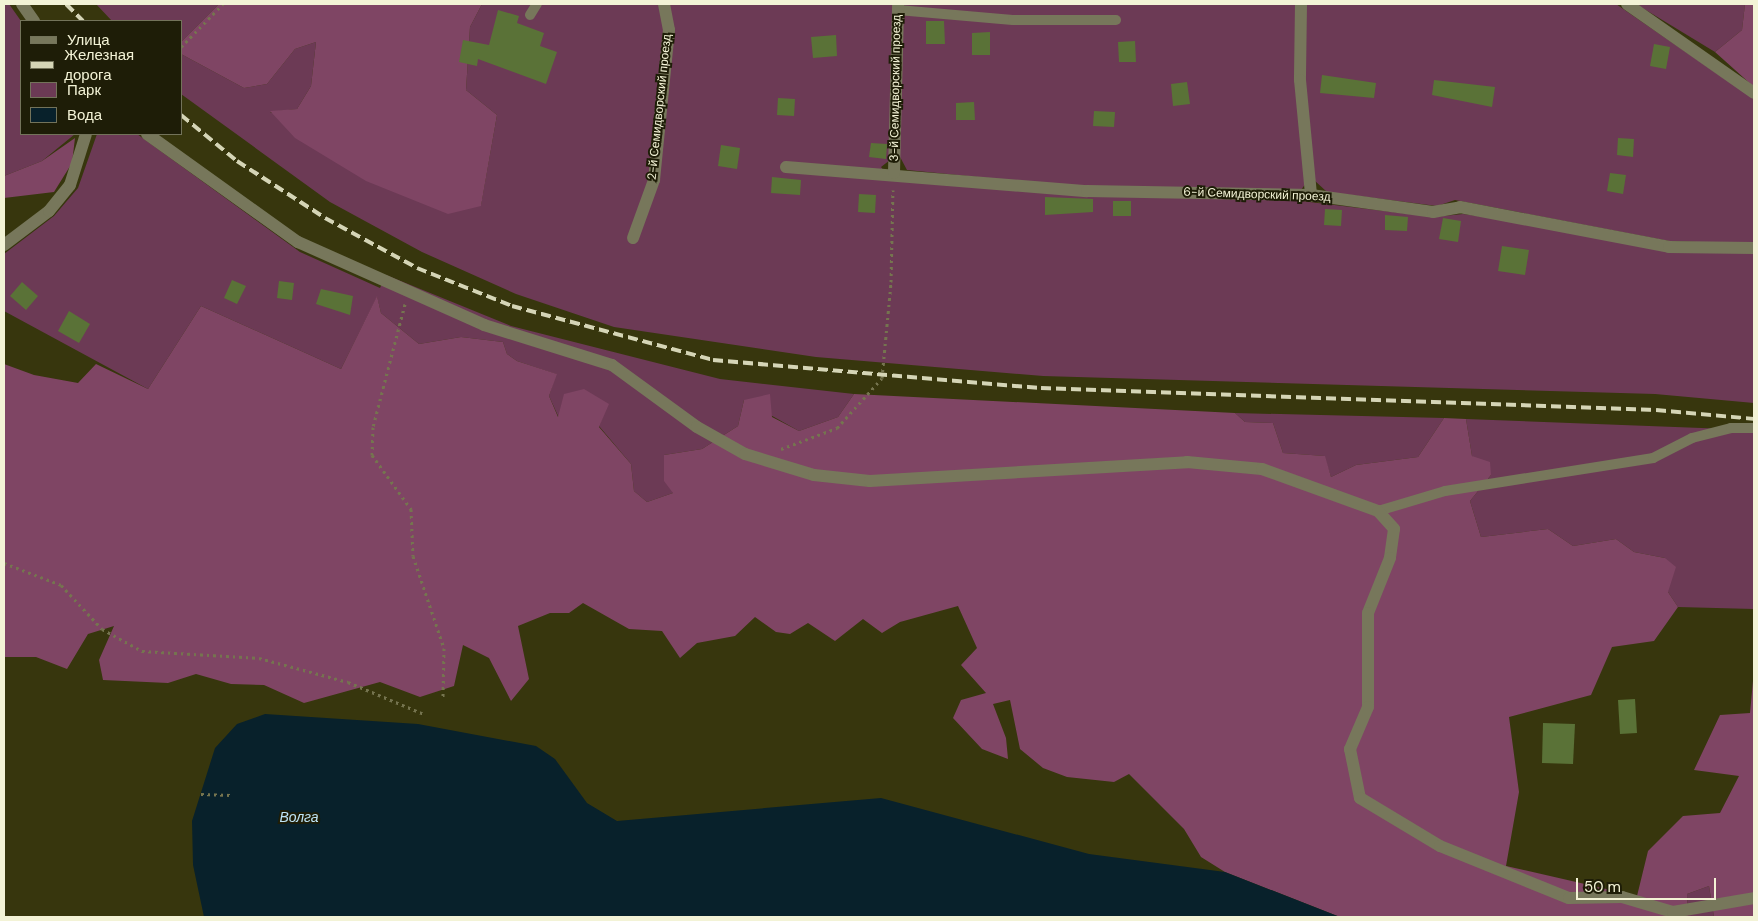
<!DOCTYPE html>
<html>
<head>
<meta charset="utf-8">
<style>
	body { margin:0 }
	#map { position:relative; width:1758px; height:921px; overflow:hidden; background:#37360d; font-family:"DM Sans",sans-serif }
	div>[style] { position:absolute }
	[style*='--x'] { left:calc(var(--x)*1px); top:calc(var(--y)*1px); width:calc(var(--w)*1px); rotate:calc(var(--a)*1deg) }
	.green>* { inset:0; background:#6c3a55 }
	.forest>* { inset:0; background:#7f4564 }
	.water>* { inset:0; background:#08212b }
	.building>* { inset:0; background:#5a7237 }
	.path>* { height:3px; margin-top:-1.5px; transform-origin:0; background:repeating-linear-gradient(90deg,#75744f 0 2.5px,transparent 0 6.5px) }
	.service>* { height:10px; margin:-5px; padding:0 5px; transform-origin:5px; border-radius:5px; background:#77775b }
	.minor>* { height:12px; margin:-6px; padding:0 6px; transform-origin:6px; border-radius:6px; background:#77775b }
	.rail>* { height:4px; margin-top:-2px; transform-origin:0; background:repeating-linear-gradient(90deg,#d5d5b6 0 10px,transparent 0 15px) }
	span { translate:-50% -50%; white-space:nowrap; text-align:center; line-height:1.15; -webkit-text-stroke:4px #1e1d07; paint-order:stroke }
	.street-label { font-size:12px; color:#f3f3d6 }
	.water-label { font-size:14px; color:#bde4f6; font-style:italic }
	.frame { position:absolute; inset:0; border:5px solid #f3f3d6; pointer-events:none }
	.legend { position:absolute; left:20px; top:20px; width:162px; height:115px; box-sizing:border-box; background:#1e1d07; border:1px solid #73735a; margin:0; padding:6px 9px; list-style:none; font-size:15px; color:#f3f3d6 }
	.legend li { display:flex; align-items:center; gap:10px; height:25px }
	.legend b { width:25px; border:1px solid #73735a }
	.scale { position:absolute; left:1576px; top:878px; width:140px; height:22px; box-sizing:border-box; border:2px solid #f3f3d6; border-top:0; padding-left:6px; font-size:15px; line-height:18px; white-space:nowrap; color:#f3f3d6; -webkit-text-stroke:4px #1e1d07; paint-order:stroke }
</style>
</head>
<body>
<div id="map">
	<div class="green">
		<div style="clip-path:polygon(4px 4px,9px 4px,21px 21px,21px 134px,75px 134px,42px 161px,4px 176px)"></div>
		<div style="clip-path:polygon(96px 4px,219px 4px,181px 42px,181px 21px,112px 21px)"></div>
		<div style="clip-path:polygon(482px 4px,895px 4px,890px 160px,881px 167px,888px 176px,1293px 200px,1434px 217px,1463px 214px,1754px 254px,1754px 403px,1655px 394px,1043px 376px,816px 357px,614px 327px,516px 294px,422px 252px,330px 202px,181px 94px,181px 54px,244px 88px,267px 84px,295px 49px,316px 42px,311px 86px,297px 109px,270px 112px,481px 205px,497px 115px,466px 90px,470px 27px)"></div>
		<div style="clip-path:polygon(900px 4px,1297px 4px,1306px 183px,1301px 190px,1087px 188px,907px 170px,899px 155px)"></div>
		<div style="clip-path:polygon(1305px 4px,1616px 4px,1754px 99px,1754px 244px,1669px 241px,1455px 200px,1437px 206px,1327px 192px,1314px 180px,1303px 77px)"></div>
		<div style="clip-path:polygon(1636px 4px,1745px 4px,1742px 30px,1715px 52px)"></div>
		<div style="clip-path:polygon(97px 134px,137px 134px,300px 252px,380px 288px,386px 275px,511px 326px,720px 379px,854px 394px,838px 417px,799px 431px,744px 400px,738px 426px,702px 449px,664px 455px,673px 493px,647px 502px,634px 491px,631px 464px,599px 426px,608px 404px,559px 418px,549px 396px,556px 374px,517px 361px,507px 354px,503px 342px,461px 337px,419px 344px,381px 313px,377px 297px,341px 369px,201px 306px,148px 389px,4px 311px,4px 254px,54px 216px,78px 188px)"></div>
		<div style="clip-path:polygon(1235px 413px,1444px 418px,1418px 457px,1356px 465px,1331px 477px,1324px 456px,1283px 453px,1273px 423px,1245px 422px)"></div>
		<div style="clip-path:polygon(1466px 419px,1754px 430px,1754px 609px,1678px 607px,1668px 592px,1665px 558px,1634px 552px,1616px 539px,1573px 546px,1548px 529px,1481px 537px,1470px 501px,1491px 475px,1472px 456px)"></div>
		<div style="clip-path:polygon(1709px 886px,1714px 917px,1688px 917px,1687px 894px)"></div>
	</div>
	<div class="forest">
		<div style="clip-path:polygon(219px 4px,482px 4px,470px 27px,466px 90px,497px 115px,481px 206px,448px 214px,366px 181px,295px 138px,270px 111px,297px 109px,311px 86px,316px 42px,295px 49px,267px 84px,244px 88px,181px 54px,181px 42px)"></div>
		<div style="clip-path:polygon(1745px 4px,1754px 4px,1754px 87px,1715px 52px,1742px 30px)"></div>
		<div style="clip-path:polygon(75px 138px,72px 163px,54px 192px,4px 198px,4px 176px,42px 161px)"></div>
		<div style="clip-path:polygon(377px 296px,381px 313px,419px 344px,461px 337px,503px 342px,507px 354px,517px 361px,557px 374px,549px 396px,558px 417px,564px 394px,584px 389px,609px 404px,599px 427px,631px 464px,634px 491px,647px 502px,673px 493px,664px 481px,664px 455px,702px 449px,738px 426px,744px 400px,770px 394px,772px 417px,799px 431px,838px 417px,854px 394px,1235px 413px,1245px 422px,1273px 423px,1283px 453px,1325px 456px,1331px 477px,1356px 465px,1418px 457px,1444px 418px,1466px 419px,1472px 456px,1490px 462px,1491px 475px,1470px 501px,1481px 537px,1548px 529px,1573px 546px,1616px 539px,1634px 552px,1665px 558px,1676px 567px,1668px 592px,1678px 607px,1654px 641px,1612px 647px,1591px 695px,1509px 717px,1519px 792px,1506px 866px,1637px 896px,1648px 851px,1683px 816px,1720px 813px,1739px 776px,1694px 770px,1720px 715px,1750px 713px,1754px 670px,1754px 917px,1714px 917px,1709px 886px,1687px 894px,1688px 917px,1340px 917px,1225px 872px,1201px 857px,1184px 829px,1129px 774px,1114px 782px,1067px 777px,1043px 768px,1020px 749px,1010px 700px,993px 704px,1006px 738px,1008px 759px,982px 749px,953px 718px,961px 700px,986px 693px,961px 665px,977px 648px,958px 606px,900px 622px,882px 633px,863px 619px,835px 641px,808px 623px,790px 634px,776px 632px,755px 617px,735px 636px,697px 643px,680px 658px,662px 631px,629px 629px,583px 603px,569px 613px,550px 613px,518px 626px,529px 679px,511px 701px,489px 658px,463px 645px,454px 686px,420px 697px,380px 682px,304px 703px,264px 685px,231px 684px,196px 674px,168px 683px,103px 680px,99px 660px,114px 626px,88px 634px,67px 669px,36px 657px,4px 657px,4px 364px,34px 375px,78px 383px,96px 364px,148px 389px,201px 306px,341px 369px)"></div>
	</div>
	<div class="water">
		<div style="clip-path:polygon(265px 714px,418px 724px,536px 746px,555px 759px,587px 803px,617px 821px,881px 798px,1089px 854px,1225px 872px,1340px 917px,204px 917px,193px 865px,192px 821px,215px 748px,237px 724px)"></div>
	</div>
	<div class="building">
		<div style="clip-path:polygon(498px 10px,519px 16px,517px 23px,544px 33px,540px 46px,557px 52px,546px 84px,478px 59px,477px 66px,459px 62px,463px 40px,489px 45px)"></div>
		<div style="clip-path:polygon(926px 21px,944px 21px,945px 44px,926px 44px)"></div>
		<div style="clip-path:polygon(990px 32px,990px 55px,972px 55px,972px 33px)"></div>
		<div style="clip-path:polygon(836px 35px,837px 56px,813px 58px,811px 37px)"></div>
		<div style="clip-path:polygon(1135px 41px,1136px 62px,1119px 62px,1118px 42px)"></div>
		<div style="clip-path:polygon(1654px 44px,1670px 47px,1666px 69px,1650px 66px)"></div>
		<div style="clip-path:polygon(1322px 75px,1376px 83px,1374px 98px,1320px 93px)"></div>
		<div style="clip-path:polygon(1434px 80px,1495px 87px,1492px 107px,1432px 95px)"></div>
		<div style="clip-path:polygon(1187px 82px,1190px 104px,1173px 106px,1171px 84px)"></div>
		<div style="clip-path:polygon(778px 98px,795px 99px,794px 116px,777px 115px)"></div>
		<div style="clip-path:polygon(974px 102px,975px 120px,956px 120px,956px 103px)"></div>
		<div style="clip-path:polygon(1094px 111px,1115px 112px,1114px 127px,1093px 126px)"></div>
		<div style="clip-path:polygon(1618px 138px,1634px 139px,1633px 157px,1617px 155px)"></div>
		<div style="clip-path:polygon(871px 143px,887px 144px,886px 159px,869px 157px)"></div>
		<div style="clip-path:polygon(721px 145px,740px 148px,737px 169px,718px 166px)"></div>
		<div style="clip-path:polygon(1610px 173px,1626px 175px,1623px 194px,1607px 191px)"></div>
		<div style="clip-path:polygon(772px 177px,801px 180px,800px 195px,771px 193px)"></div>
		<div style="clip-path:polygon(859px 194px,876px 195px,875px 213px,858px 212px)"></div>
		<div style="clip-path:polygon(1045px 197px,1093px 199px,1093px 212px,1045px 215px)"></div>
		<div style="clip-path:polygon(1113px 201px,1131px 201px,1131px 216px,1113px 216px)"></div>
		<div style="clip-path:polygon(1325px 209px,1342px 210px,1341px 226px,1324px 225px)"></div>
		<div style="clip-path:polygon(1385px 215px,1408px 217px,1407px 231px,1385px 230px)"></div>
		<div style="clip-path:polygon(1443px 218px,1461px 221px,1458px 242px,1439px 239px)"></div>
		<div style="clip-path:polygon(1502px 246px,1529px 250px,1525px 275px,1498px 271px)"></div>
		<div style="clip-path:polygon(232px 280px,246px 286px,237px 304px,224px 298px)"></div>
		<div style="clip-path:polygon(279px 281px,294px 283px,292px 300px,277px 298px)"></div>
		<div style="clip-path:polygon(22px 282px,38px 296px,26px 310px,10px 296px)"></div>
		<div style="clip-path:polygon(321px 289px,353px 296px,350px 315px,316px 304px)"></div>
		<div style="clip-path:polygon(69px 311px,90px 324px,79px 343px,58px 331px)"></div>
		<div style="clip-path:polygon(1635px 699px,1637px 733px,1620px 734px,1618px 700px)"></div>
		<div style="clip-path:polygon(1543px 723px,1575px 724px,1573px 764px,1542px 763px)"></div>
	</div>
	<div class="path">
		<div style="--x:181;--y:47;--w:60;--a:-45.7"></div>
		<div style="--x:405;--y:304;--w:127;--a:104.6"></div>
		<div style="--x:373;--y:427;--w:28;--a:92"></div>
		<div style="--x:372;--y:455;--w:67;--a:54.2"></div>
		<div style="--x:411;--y:509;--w:47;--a:87.6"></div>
		<div style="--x:413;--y:556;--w:97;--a:71.4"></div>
		<div style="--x:444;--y:648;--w:49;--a:91.2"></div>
		<div style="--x:781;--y:449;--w:60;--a:-20.6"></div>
		<div style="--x:837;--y:428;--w:67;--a:-48"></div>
		<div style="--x:882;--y:378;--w:96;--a:-84.6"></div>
		<div style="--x:891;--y:282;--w:92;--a:-88.8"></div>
		<div style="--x:4;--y:563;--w:61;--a:21.1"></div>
		<div style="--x:61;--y:585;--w:60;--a:47"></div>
		<div style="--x:102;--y:629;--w:46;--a:28.8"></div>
		<div style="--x:142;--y:651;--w:117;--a:3.4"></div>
		<div style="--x:259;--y:658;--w:92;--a:15.1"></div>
		<div style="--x:348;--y:682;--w:82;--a:22.8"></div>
		<div style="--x:201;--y:794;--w:30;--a:2"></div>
	</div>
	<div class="service">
		<div style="--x:898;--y:10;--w:115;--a:5"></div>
		<div style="--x:1013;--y:20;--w:103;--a:0"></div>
		<div style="--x:530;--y:15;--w:13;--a:-58"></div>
		<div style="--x:1378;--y:511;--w:70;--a:-16.6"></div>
		<div style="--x:1445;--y:491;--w:211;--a:-9"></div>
		<div style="--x:1653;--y:458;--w:44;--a:-27.1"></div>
		<div style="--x:1692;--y:438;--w:40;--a:-14.4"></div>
		<div style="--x:1731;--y:428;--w:23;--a:0"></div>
	</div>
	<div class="minor">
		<div style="--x:22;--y:4;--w:21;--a:55"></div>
		<div style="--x:1301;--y:4;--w:76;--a:90.8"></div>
		<div style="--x:1300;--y:80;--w:116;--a:84.5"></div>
		<div style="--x:1627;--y:4;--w:155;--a:35"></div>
		<div style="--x:147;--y:134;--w:186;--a:35.6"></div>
		<div style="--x:298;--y:242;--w:204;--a:24"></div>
		<div style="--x:484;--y:325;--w:134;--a:17.4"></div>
		<div style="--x:612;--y:365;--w:105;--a:36.1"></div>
		<div style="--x:697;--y:427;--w:55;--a:29.4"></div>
		<div style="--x:745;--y:454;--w:72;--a:16.9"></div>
		<div style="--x:814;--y:475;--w:56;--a:6.1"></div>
		<div style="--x:870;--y:481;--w:318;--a:-3.4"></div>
		<div style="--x:1187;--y:462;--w:75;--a:5.3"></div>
		<div style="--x:1262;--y:469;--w:123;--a:19.9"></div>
		<div style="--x:1378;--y:511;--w:24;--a:48"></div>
		<div style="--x:1394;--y:529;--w:29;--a:98"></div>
		<div style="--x:1390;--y:558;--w:59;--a:111.8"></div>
		<div style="--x:1368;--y:613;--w:94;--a:90"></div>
		<div style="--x:1368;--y:707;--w:46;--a:113.2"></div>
		<div style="--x:1350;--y:749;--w:50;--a:78.5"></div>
		<div style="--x:1360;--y:798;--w:93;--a:31"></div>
		<div style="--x:1440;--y:846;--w:139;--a:22"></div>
		<div style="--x:1569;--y:898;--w:53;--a:-1.1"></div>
		<div style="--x:1622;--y:897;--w:53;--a:16.4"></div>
		<div style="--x:1673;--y:912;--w:82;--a:-9.8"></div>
		<div style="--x:786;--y:167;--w:302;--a:4.6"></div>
		<div style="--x:1087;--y:191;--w:224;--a:1"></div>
		<div style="--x:1311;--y:195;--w:123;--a:7.9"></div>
		<div style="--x:1433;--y:212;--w:27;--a:-10"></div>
		<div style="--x:1460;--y:207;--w:213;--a:10.8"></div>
		<div style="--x:1669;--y:247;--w:85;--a:0.7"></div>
		<div style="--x:894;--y:173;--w:169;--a:-88.6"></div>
		<div style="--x:633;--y:238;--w:62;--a:-70.1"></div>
		<div style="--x:654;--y:180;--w:151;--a:-84.3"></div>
		<div style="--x:669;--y:30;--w:26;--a:-101"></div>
		<div style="--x:4;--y:245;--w:56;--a:-37.1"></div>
		<div style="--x:49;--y:211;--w:33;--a:-51"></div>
		<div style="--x:70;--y:185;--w:53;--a:-72.6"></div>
	</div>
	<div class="rail">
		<div style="--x:66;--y:4;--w:24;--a:45"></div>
		<div style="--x:181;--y:115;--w:72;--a:39.4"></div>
		<div style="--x:237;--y:161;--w:105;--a:32.9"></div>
		<div style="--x:325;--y:218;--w:105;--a:28.5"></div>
		<div style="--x:417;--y:268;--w:102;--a:21.8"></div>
		<div style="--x:512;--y:306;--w:208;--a:15"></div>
		<div style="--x:713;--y:360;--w:329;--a:4.9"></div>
		<div style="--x:1041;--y:388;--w:615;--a:2.05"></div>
		<div style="--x:1656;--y:410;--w:98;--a:5.2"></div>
	</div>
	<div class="street-label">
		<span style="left:896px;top:88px;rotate:-89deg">3-й Семидворский проезд</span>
		<span style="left:660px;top:107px;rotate:-84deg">2-й Семидворский проезд</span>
		<span style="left:1257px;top:195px;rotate:2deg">6-й Семидворский проезд</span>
	</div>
	<div class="water-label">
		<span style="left:299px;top:817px">Волга</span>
	</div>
	<div class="frame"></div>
	<ul class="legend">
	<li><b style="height:6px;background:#77775b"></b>Улица</li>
	<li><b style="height:6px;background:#d5d5b6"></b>Железная дорога</li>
	<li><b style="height:14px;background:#6c3a55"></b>Парк</li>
	<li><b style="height:14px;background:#08212b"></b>Вода</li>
	</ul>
	<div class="scale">50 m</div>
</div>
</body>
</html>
